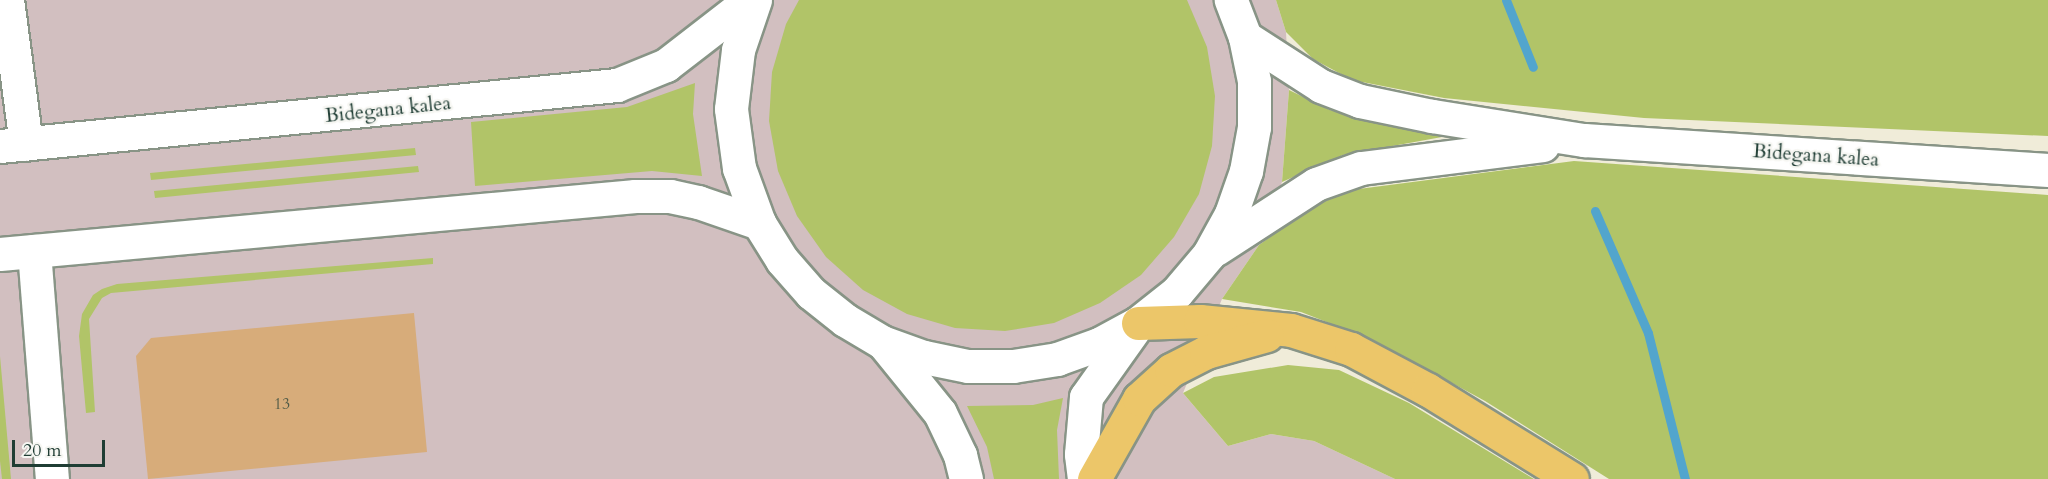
<!DOCTYPE html>
<html>
<head>
<meta charset="utf-8">
<style>
	body { margin:0 }
	#map { position:relative; width:2048px; height:479px; overflow:hidden; background:#f0ecd9; font-family:Cardo,serif }
	div>[style] { position:absolute }
	[style*='--x'] { left:calc(var(--x)*1px); top:calc(var(--y)*1px); width:calc(var(--w)*1px); rotate:calc(var(--a)*1deg) }
	.industrial>* { inset:0; background:#d2bfc0 }
	.green>* { inset:0; background:#b1c468 }
	.stream>* { height:9px; margin:-4.5px; padding:0 4.5px; transform-origin:4.5px; border-radius:4.5px; background:#52a5cd }
	.building>* { inset:0; background:#d7ac7a }
	.roads { filter:drop-shadow(2px 0 #889486) drop-shadow(-2px 0 #889486) drop-shadow(0 2px #889486) drop-shadow(0 -2px #889486) }
	.minor>* { height:33px; margin:-16.5px; padding:0 16.5px; transform-origin:16.5px; border-radius:16.5px; background:#fff }
	.highway>* { height:33px; margin:-16.5px; padding:0 16.5px; transform-origin:16.5px; border-radius:16.5px; background:#ecc669 }
	span { translate:-50% -50%; white-space:nowrap; text-align:center; line-height:1.15; -webkit-text-stroke:4.5px #f6f6f2; paint-order:stroke }
	.number-label { font-size:16px; color:#4d5946 }
	.number-label span { -webkit-text-stroke-width:0 }
	.street-label { font-size:20px; color:#1f3d34 }
	.scale { position:absolute; left:12px; top:440px; width:93px; height:27px; box-sizing:border-box; border:3px solid #1f3d34; border-top:0; padding-left:8px; font-size:18px; line-height:21px; white-space:nowrap; color:#1f3d34; -webkit-text-stroke:4px #f6f6f2; paint-order:stroke }
</style>
</head>
<body>
<div id="map">
	<div class="industrial">
		<div style="clip-path:polygon(0 0,1276px 0,1286px 32px,1289px 90px,1282px 182px,1259px 245px,1222px 299px,1183px 393px,1228px 446px,1271px 434px,1314px 441px,1395px 479px,0 479px)"></div>
	</div>
	<div class="green">
		<div style="clip-path:polygon(799px 0,1187px 0,1207px 47px,1215px 96px,1212px 146px,1199px 194px,1174px 237px,1141px 275px,1100px 303px,1054px 323px,1005px 331px,955px 328px,907px 314px,863px 290px,826px 257px,797px 216px,778px 171px,769px 121px,772px 72px,786px 24px)"></div>
		<div style="clip-path:polygon(1276px 0,2048px 0,2048px 136px,1644px 118px,1444px 98px,1352px 80px,1313px 59px,1286px 32px)"></div>
		<div style="clip-path:polygon(695px 83px,693px 114px,702px 176px,652px 171px,475px 186px,471px 122px,627px 107px)"></div>
		<div style="clip-path:polygon(1289px 90px,1330px 110px,1384px 124px,1442px 131px,1442px 137px,1343px 155px,1282px 182px)"></div>
		<div style="clip-path:polygon(415px 148px,416px 155px,151px 180px,150px 173px)"></div>
		<div style="clip-path:polygon(1574px 161px,2048px 195px,2048px 479px,1609px 479px,1485px 401px,1373px 340px,1301px 312px,1222px 299px,1259px 245px,1310px 208px,1351px 190px)"></div>
		<div style="clip-path:polygon(418px 166px,419px 172px,155px 198px,154px 191px)"></div>
		<div style="clip-path:polygon(433px 258px,433px 264px,111px 293px,102px 298px,89px 319px,95px 412px,86px 413px,79px 336px,82px 314px,93px 295px,102px 289px,117px 284px)"></div>
		<div style="clip-path:polygon(0 356px,11px 479px,2px 479px,0 461px)"></div>
		<div style="clip-path:polygon(1288px 365px,1339px 370px,1409px 403px,1534px 479px,1395px 479px,1314px 441px,1271px 434px,1228px 446px,1183px 393px,1214px 377px)"></div>
		<div style="clip-path:polygon(1063px 398px,1057px 430px,1059px 479px,994px 479px,987px 447px,967px 406px,1033px 405px)"></div>
	</div>
	<div class="stream">
		<div style="--x:1506;--y:0;--w:72;--a:68.1"></div>
		<div style="--x:1595;--y:211;--w:133;--a:66.5"></div>
		<div style="--x:1648;--y:333;--w:151;--a:75.8"></div>
	</div>
	<div class="building">
		<div style="clip-path:polygon(414px 313px,427px 452px,148px 479px,136px 356px,151px 338px)"></div>
	</div>
	<div class="roads">
		<div class="minor">
			<div style="--x:7;--y:0;--w:145;--a:82.5"></div>
			<div style="--x:755;--y:0;--w:53;--a:108.8"></div>
			<div style="--x:738;--y:50;--w:59;--a:96.8"></div>
			<div style="--x:731;--y:109;--w:60;--a:82.3"></div>
			<div style="--x:739;--y:168;--w:59;--a:70"></div>
			<div style="--x:759;--y:223;--w:44;--a:58.1"></div>
			<div style="--x:782;--y:260;--w:44;--a:48.7"></div>
			<div style="--x:811;--y:293;--w:43;--a:38.5"></div>
			<div style="--x:845;--y:320;--w:43;--a:30.7"></div>
			<div style="--x:882;--y:342;--w:45;--a:19.7"></div>
			<div style="--x:924;--y:357;--w:45;--a:11.6"></div>
			<div style="--x:968;--y:366;--w:45;--a:0"></div>
			<div style="--x:1013;--y:366;--w:45;--a:-9"></div>
			<div style="--x:1057;--y:359;--w:45;--a:-19.7"></div>
			<div style="--x:1099;--y:344;--w:44;--a:-28.3"></div>
			<div style="--x:1138;--y:323;--w:50;--a:-38.5"></div>
			<div style="--x:1177;--y:292;--w:50;--a:-49.9"></div>
			<div style="--x:1209;--y:254;--w:46;--a:-61.2"></div>
			<div style="--x:1231;--y:214;--w:46;--a:-70.8"></div>
			<div style="--x:1246;--y:171;--w:45;--a:-79.7"></div>
			<div style="--x:1254;--y:127;--w:46;--a:-90"></div>
			<div style="--x:1254;--y:81;--w:45;--a:-101.6"></div>
			<div style="--x:1245;--y:37;--w:40;--a:-111"></div>
			<div style="--x:1245;--y:37;--w:90;--a:32.8"></div>
			<div style="--x:1321;--y:86;--w:42;--a:21"></div>
			<div style="--x:1360;--y:101;--w:74;--a:11.8"></div>
			<div style="--x:1432;--y:116;--w:154;--a:9"></div>
			<div style="--x:1584;--y:140;--w:465;--a:3.7"></div>
			<div style="--x:0;--y:146;--w:620;--a:-5.65"></div>
			<div style="--x:617;--y:85;--w:53;--a:-22.2"></div>
			<div style="--x:666;--y:65;--w:106;--a:-37.7"></div>
			<div style="--x:1216;--y:249;--w:119;--a:-33"></div>
			<div style="--x:1316;--y:184;--w:48;--a:-19.6"></div>
			<div style="--x:1361;--y:168;--w:183;--a:-7.2"></div>
			<div style="--x:34;--y:251;--w:229;--a:85.5"></div>
			<div style="--x:0;--y:254;--w:638;--a:-5.22"></div>
			<div style="--x:635;--y:196;--w:35;--a:0"></div>
			<div style="--x:670;--y:196;--w:29;--a:12"></div>
			<div style="--x:698;--y:202;--w:65;--a:19"></div>
			<div style="--x:885;--y:345;--w:87;--a:51"></div>
			<div style="--x:940;--y:413;--w:47;--a:64.5"></div>
			<div style="--x:960;--y:455;--w:25;--a:76"></div>
			<div style="--x:1084;--y:479;--w:25;--a:-97"></div>
			<div style="--x:1081;--y:454;--w:57;--a:-85"></div>
			<div style="--x:1086;--y:397;--w:85;--a:-54.6"></div>
		</div>
		<div class="highway">
			<div style="--x:1138;--y:323;--w:62;--a:-1.8"></div>
			<div style="--x:1200;--y:321;--w:91;--a:5.6"></div>
			<div style="--x:1291;--y:330;--w:63;--a:17.6"></div>
			<div style="--x:1351;--y:349;--w:87;--a:28"></div>
			<div style="--x:1428;--y:390;--w:169;--a:31.7"></div>
			<div style="--x:1094;--y:479;--w:92;--a:-60.6"></div>
			<div style="--x:1139;--y:399;--w:43;--a:-42.2"></div>
			<div style="--x:1171;--y:370;--w:39;--a:-27"></div>
			<div style="--x:1206;--y:352;--w:63;--a:-15.6"></div>
		</div>
	</div>
	<div class="number-label">
		<span style="left:282px;top:404px">13</span>
	</div>
	<div class="street-label">
		<span style="left:388px;top:109px;rotate:-6deg">Bidegana kalea</span>
		<span style="left:1816px;top:155px;rotate:4deg">Bidegana kalea</span>
	</div>
	<div class="scale">20 m</div>
</div>
</body>
</html>
